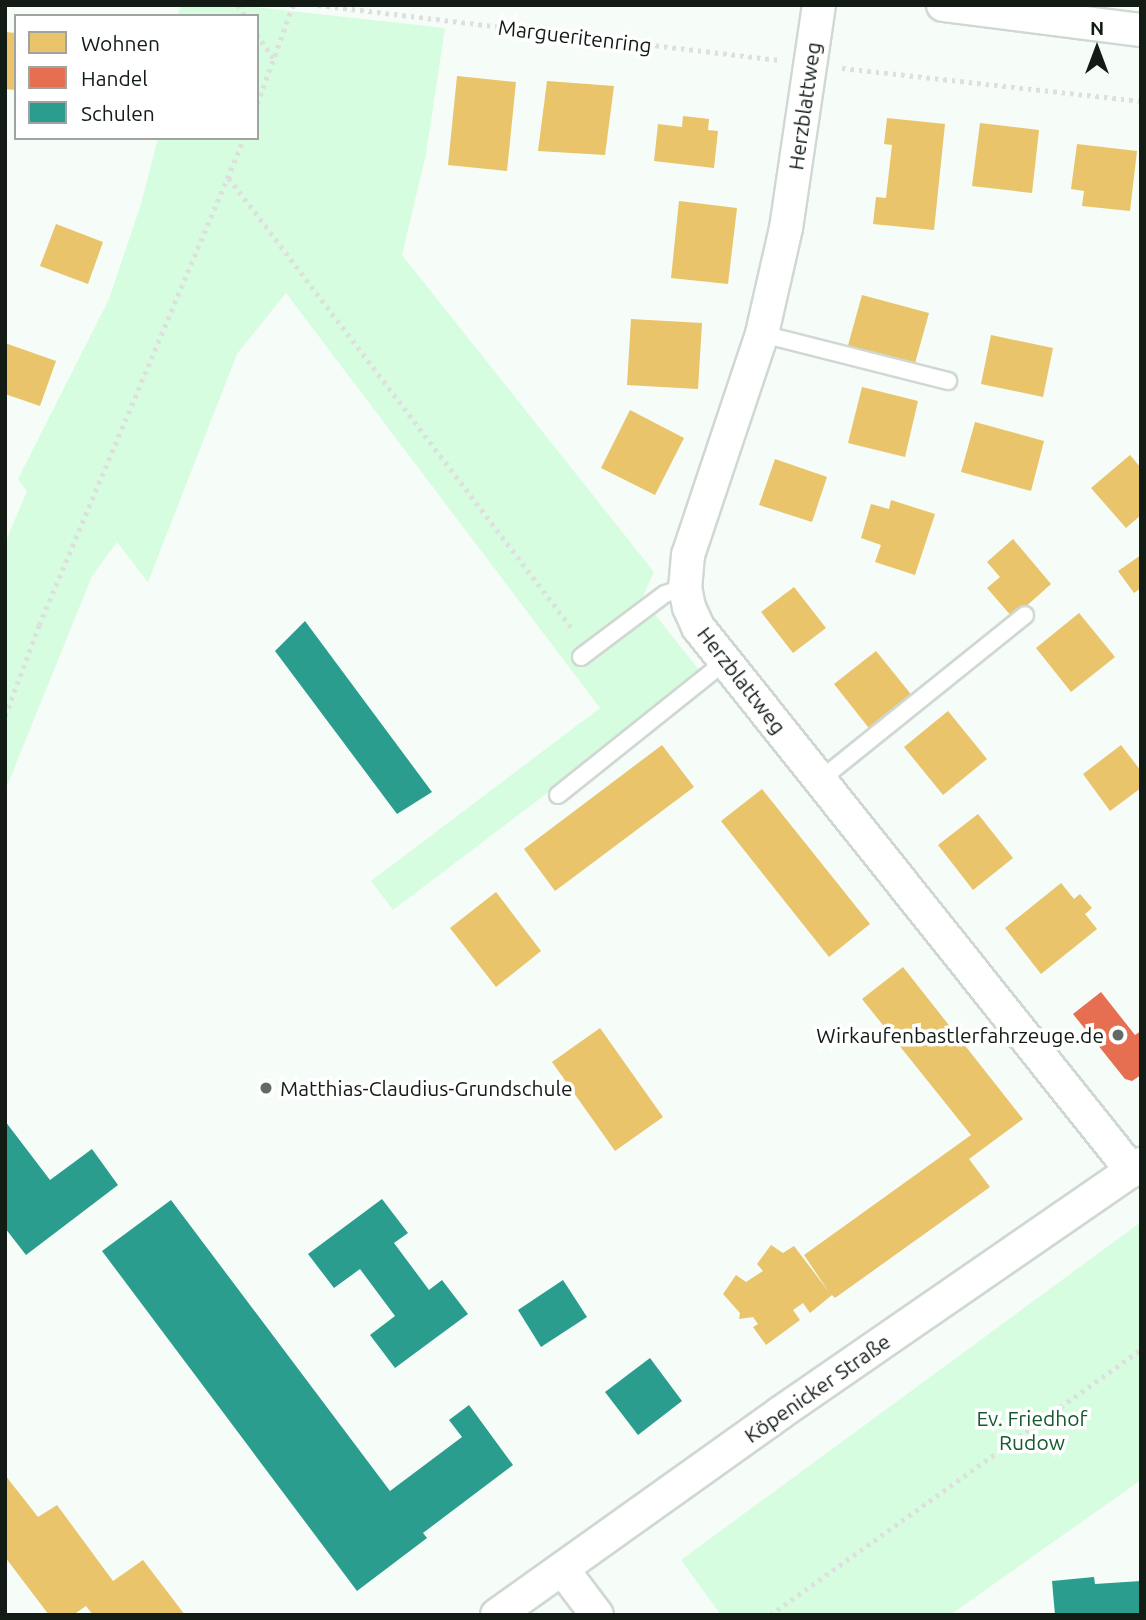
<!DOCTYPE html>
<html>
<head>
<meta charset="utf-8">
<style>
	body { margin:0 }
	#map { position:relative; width:1146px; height:1620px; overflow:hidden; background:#f6fcf7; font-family:Ubuntu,sans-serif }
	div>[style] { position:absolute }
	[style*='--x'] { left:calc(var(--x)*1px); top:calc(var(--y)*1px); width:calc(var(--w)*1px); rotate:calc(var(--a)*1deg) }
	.green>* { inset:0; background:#d7fde0 }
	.homes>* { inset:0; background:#e9c46a }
	.shops>* { inset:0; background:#e76f51 }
	.schools>* { inset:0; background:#2a9d8f }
	.path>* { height:4.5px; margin-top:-2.25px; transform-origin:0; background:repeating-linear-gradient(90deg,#dde0de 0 3.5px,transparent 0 8.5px) }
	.roads { filter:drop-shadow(2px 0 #d0d8d2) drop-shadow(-2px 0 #d0d8d2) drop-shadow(0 2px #d0d8d2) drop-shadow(0 -2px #d0d8d2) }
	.service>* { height:16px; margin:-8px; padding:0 8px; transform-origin:8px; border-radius:8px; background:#fefffe }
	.minor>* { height:32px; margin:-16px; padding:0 16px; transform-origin:16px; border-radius:16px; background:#fefffe }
	.dots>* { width:19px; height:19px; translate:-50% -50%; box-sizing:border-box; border:4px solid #fff; border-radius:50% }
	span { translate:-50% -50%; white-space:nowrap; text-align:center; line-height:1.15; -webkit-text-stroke:7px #fff; paint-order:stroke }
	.street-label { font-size:21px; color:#121b14 }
	.poi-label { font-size:21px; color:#121b14 }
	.right { translate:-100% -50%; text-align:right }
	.left { translate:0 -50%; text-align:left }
	.park-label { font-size:21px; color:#155930 }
	.frame { position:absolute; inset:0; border:7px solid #121b14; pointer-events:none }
	.legend { position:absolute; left:14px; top:14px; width:245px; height:126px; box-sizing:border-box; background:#fff; border:2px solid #a0a4a1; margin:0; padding:9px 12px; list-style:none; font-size:21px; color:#121b14 }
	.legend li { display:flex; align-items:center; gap:14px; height:35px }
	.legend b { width:35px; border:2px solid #a0a4a1 }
	.north { position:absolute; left:1062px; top:14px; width:70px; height:70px; -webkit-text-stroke:5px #fff; paint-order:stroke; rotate:0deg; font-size:19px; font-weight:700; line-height:28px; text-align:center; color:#121b14 }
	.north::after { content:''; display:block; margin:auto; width:24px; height:32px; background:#121b14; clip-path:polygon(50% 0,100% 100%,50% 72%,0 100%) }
</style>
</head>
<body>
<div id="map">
	<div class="green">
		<div style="clip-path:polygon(180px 5px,235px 5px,445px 28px,426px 154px,402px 255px,654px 572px,642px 598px,703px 675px,393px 910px,371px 881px,600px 708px,286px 293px,237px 354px,148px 582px,117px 542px,92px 576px,5px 791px,5px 543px,27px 491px,18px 479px,109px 299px,141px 204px,158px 138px,257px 138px,257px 16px,178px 16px)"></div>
		<div style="clip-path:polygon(1141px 1222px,1141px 1480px,950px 1615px,721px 1615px,681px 1560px)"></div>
	</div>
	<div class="homes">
		<div style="clip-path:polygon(5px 32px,16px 33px,16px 90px,5px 89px)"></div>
		<div style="clip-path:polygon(457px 76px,516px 82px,507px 171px,448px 165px)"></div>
		<div style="clip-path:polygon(547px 81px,614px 86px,605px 155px,538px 151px)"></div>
		<div style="clip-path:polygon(683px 116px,709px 119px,708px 130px,718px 131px,714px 168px,654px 161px,658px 124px,682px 127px)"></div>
		<div style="clip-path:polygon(887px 118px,945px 124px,934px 230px,873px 224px,876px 197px,886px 198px,892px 145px,884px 144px)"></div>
		<div style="clip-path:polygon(980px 123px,1039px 130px,1032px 193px,972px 186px)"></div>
		<div style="clip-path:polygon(1077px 144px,1137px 151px,1130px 211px,1082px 206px,1084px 191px,1071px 189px)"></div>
		<div style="clip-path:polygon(679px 201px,737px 208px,728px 284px,671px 278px)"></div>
		<div style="clip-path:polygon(56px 224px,103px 242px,88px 284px,40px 266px)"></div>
		<div style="clip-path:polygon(862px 295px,929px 313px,914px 367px,847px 349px)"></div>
		<div style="clip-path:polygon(631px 319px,702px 323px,698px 389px,627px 385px)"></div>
		<div style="clip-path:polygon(991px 335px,1053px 348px,1043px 397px,981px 384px)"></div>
		<div style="clip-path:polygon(5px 343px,56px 361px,40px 406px,5px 394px)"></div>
		<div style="clip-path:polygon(862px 387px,918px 401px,905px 457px,848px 443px)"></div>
		<div style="clip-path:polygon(630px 410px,684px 438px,655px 495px,601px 468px)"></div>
		<div style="clip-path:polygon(975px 422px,1044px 441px,1031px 491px,961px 472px)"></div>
		<div style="clip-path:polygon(1130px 455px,1141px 468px,1141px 515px,1126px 528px,1091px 488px)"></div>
		<div style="clip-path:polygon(775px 459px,827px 477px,812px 522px,759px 505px)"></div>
		<div style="clip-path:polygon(891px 500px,935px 514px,915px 575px,875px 562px,881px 545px,861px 538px,871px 504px,889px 509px)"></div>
		<div style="clip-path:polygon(1013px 539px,1051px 584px,1013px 618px,987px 588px,1000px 577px,987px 562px)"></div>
		<div style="clip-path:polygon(1141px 555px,1141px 588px,1134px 593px,1118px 571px)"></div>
		<div style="clip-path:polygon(794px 587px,826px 628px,793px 653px,761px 612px)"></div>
		<div style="clip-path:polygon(1079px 613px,1115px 657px,1071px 692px,1036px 648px)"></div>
		<div style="clip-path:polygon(876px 651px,914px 698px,872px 732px,834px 684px)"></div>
		<div style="clip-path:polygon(948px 711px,987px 759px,943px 795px,904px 747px)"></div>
		<div style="clip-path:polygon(662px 745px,694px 787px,555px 891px,524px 849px)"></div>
		<div style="clip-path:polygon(1121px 745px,1141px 771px,1141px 788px,1110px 811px,1083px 774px)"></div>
		<div style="clip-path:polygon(762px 789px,870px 924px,829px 957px,721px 821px)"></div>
		<div style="clip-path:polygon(978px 814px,1013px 858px,973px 890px,938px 845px)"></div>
		<div style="clip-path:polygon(1061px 883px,1074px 899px,1080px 894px,1092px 908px,1085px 914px,1097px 929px,1041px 974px,1005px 928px)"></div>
		<div style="clip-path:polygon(496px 892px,541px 951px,496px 987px,450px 928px)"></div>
		<div style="clip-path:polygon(903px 967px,1023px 1119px,969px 1159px,990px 1187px,835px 1298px,832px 1295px,810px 1313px,803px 1303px,793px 1310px,800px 1320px,766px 1345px,753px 1327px,758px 1324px,753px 1317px,739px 1319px,740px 1313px,723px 1294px,736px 1275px,746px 1282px,763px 1271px,757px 1264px,771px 1245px,783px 1253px,794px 1246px,829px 1292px,804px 1255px,971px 1135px,862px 999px)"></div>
		<div style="clip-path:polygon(600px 1028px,663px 1117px,615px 1151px,552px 1062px)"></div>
		<div style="clip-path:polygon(5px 1475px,38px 1517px,57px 1505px,113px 1581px,143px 1560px,185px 1615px,93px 1615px,86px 1606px,73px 1615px,49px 1615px,5px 1557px)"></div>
	</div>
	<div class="shops">
		<div style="clip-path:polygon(1101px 992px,1135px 1035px,1141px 1031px,1141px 1075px,1132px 1081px,1125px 1079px,1073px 1014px)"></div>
	</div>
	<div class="schools">
		<div style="clip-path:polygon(305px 621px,432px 792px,397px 814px,275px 651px)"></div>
		<div style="clip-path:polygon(5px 1121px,50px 1180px,92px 1149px,118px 1185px,26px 1255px,5px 1228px)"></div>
		<div style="clip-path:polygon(382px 1199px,408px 1233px,394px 1243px,429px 1290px,442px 1280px,468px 1314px,395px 1368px,370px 1335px,395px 1316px,360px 1269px,334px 1288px,308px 1254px)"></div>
		<div style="clip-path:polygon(171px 1200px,390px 1491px,462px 1437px,449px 1420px,469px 1405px,513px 1465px,423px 1533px,427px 1538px,357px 1591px,102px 1251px)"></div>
		<div style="clip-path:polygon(563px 1280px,587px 1317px,541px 1347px,518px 1310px)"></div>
		<div style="clip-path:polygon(650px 1358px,682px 1401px,638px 1435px,605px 1392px)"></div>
		<div style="clip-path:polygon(1094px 1577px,1095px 1584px,1141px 1581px,1141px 1615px,1055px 1615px,1052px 1581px)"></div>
	</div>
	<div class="path">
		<div style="--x:238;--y:5;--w:13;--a:58"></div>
		<div style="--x:318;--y:5;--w:463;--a:6.8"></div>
		<div style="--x:257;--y:34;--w:30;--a:56"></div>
		<div style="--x:842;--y:68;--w:301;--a:6.3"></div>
		<div style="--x:257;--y:104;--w:105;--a:-70"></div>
		<div style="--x:229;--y:178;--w:569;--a:52.71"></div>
		<div style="--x:5;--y:716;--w:97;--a:-69.5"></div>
		<div style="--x:39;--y:625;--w:528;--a:-67.17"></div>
		<div style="--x:770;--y:1615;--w:457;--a:-35.6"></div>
	</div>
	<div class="roads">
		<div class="service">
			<div style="--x:762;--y:334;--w:192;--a:14.2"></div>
			<div style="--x:581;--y:657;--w:105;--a:-36.9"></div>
			<div style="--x:665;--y:594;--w:21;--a:-19"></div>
			<div style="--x:820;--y:780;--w:263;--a:-38.8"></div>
			<div style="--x:558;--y:795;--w:215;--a:-38.6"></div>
		</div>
		<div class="minor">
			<div style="--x:819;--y:5;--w:225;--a:98.4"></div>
			<div style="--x:786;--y:228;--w:109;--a:102.8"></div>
			<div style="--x:762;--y:334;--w:233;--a:108.5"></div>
			<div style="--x:688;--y:555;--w:32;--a:95"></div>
			<div style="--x:685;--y:587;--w:20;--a:79"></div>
			<div style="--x:689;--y:607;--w:22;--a:66"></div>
			<div style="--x:698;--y:627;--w:696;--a:51.42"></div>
			<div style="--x:943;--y:5;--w:200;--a:7.2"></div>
			<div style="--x:563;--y:1570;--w:56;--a:52.9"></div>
			<div style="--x:497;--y:1615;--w:348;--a:-35.5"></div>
			<div style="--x:780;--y:1413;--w:439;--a:-34.6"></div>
		</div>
	</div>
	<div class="dots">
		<div style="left:1118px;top:1035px;background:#626a63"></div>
		<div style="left:266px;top:1088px;background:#626a63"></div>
	</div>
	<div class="street-label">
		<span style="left:575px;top:36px;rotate:7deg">Margueritenring</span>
		<span style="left:804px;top:106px;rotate:-82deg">Herzblattweg</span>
		<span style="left:742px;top:680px;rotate:52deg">Herzblattweg</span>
		<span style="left:817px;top:1388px;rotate:-35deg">Köpenicker Straße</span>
	</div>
	<div class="poi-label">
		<span class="right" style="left:1104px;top:1035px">Wirkaufenbastlerfahrzeuge.de</span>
		<span class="left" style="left:280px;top:1088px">Matthias-Claudius-Grundschule</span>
	</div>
	<div class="park-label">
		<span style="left:1032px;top:1430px">Ev. Friedhof<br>Rudow</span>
	</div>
	<div class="frame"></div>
	<ul class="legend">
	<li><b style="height:19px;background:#e9c46a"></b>Wohnen</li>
	<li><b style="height:19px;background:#e76f51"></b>Handel</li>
	<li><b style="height:19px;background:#2a9d8f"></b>Schulen</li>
	</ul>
	<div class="north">N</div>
</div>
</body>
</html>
